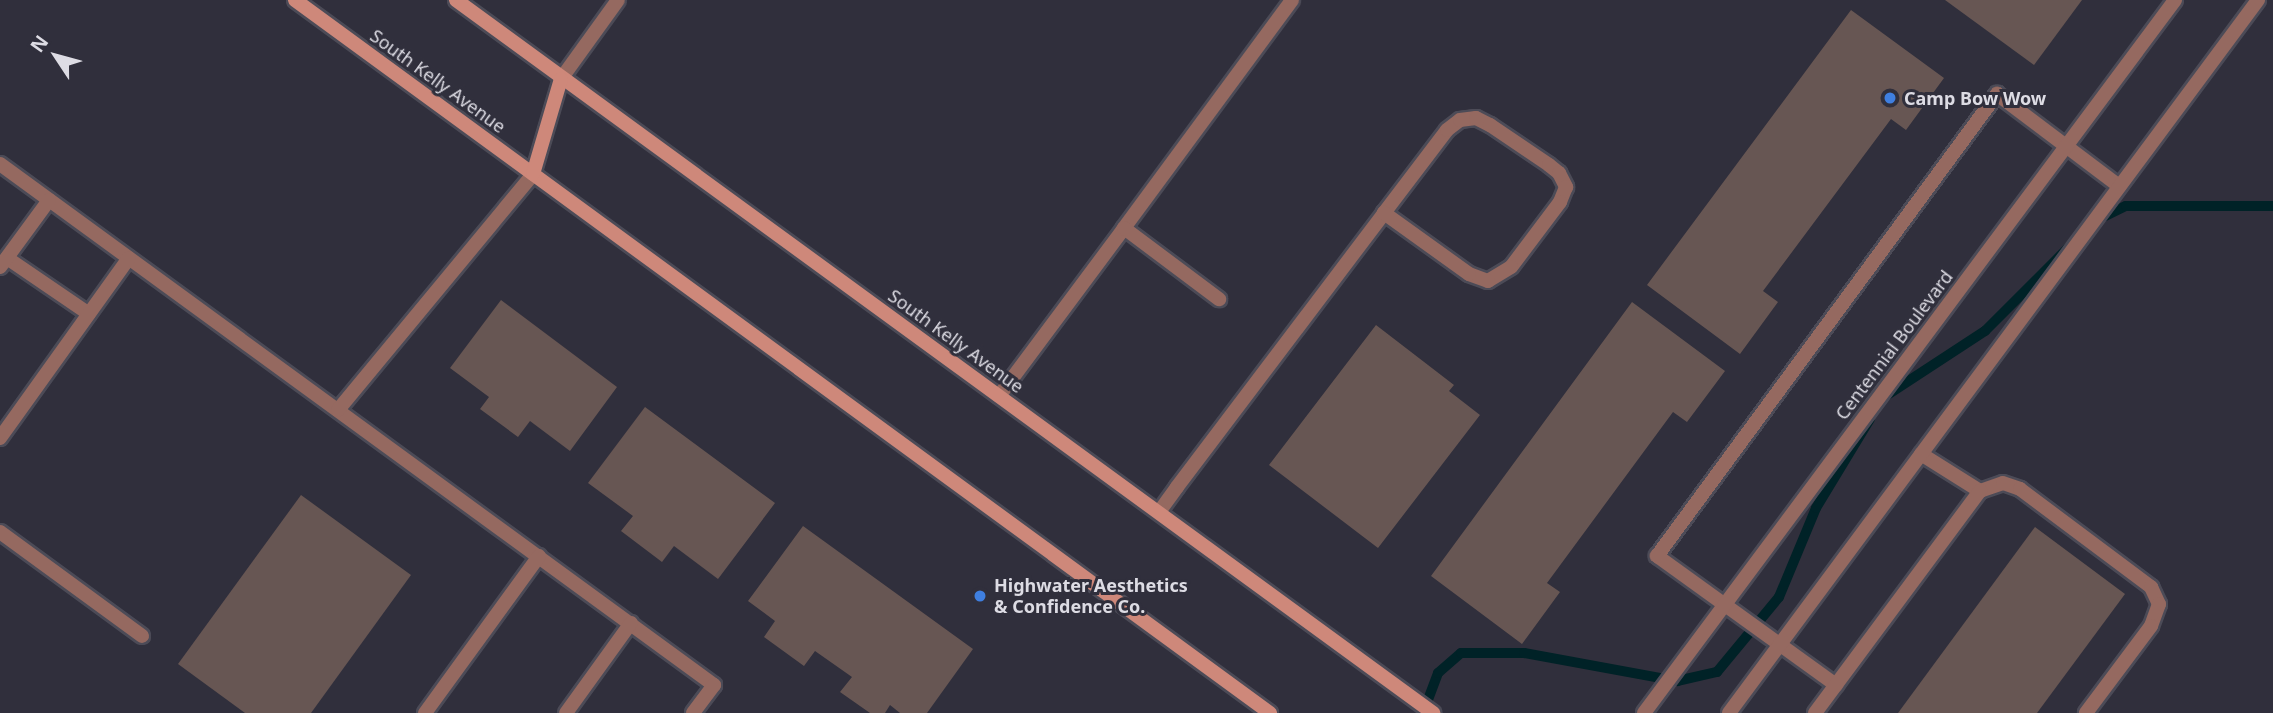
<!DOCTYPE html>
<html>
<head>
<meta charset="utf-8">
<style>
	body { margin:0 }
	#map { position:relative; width:2273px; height:713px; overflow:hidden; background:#302f3c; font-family:"Noto Sans",sans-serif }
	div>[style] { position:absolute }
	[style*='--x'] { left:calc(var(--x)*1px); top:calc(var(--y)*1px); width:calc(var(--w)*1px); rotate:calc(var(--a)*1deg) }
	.stream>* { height:10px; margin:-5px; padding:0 5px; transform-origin:5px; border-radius:5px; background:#002227 }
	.building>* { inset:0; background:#675653 }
	.roads { filter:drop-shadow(2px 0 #4c4b57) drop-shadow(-2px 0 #4c4b57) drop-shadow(0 2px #4c4b57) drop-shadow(0 -2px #4c4b57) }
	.lane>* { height:14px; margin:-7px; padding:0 7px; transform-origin:7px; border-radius:7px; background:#956960 }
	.street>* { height:14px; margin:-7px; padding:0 7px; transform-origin:7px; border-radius:7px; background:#956960 }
	.secondary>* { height:14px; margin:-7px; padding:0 7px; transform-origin:7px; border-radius:7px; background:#ce887a }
	.dots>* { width:19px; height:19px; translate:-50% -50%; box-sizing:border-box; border:4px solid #302f3c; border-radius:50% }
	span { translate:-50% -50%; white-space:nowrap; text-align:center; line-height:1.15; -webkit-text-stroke:6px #302f3c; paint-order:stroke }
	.street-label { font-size:18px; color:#dddce4 }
	.poi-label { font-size:18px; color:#dddce4; font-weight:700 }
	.left { translate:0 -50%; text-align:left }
	.north { position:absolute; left:21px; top:21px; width:70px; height:70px; -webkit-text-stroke:5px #302f3c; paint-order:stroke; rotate:306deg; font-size:19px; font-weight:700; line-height:28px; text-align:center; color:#dddce4 }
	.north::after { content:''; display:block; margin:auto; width:24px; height:32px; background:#dddce4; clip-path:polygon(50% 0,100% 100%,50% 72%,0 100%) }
</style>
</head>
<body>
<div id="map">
	<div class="stream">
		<div style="--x:2095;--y:221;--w:34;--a:-26"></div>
		<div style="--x:2126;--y:206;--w:147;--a:0"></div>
		<div style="--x:1884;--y:397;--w:121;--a:-33.2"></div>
		<div style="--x:1985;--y:331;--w:119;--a:-45"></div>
		<div style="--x:1423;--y:713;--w:43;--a:-69.4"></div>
		<div style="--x:1438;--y:673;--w:30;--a:-41"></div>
		<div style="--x:1461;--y:653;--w:63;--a:0"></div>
		<div style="--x:1524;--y:653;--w:156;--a:10.4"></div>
		<div style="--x:1677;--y:681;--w:41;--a:-12.7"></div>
		<div style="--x:1717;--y:672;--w:97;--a:-50.4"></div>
		<div style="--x:1779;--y:597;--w:96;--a:-67.4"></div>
		<div style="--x:1816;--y:508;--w:104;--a:-58.8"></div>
	</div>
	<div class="building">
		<div style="clip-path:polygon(1945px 0,2082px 0,2034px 65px)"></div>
		<div style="clip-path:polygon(1851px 10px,1944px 78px,1906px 130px,1891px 119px,1763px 291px,1778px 302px,1740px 354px,1647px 285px)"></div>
		<div style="clip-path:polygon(501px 300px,617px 387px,570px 451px,530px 421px,518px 437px,480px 409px,489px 397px,450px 368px)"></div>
		<div style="clip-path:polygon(1632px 302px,1725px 371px,1687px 422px,1673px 412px,1547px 583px,1560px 592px,1522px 644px,1431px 576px)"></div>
		<div style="clip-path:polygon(1376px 325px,1454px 385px,1449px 391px,1480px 415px,1378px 548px,1269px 465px)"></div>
		<div style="clip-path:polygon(645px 407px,775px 503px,718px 579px,674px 546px,662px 562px,621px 531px,633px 516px,588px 483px)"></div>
		<div style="clip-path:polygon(301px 495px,411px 575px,311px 713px,245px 713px,178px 664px)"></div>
		<div style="clip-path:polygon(803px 526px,973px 649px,927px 713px,900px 713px,890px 705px,885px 713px,870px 713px,840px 692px,852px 677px,815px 651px,804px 666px,764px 637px,775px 621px,748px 601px)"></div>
		<div style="clip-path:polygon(2035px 527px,2125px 594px,2037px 713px,1898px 713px)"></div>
	</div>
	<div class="roads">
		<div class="lane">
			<div style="--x:561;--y:79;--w:97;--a:-54.2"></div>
			<div style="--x:0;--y:164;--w:884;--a:36.12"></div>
			<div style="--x:714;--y:685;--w:35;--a:127"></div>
			<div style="--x:1124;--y:228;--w:283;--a:-53.6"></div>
			<div style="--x:7;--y:258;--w:99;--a:34.3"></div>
			<div style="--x:0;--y:267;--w:83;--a:-53.8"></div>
			<div style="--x:999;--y:396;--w:209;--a:-53.3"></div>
			<div style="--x:1124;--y:228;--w:119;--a:36.8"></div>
			<div style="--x:338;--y:410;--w:306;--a:-50.4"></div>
			<div style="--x:0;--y:438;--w:221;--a:-54.4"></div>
			<div style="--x:1921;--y:454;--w:70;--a:32.1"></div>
			<div style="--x:1980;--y:491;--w:24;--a:-19"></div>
			<div style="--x:2003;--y:483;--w:18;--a:19"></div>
			<div style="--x:2020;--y:489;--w:164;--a:36.8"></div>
			<div style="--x:2151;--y:587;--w:19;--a:65"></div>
			<div style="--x:2159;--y:604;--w:23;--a:110"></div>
			<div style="--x:2151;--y:626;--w:109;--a:126.8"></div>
			<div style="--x:1159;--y:512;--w:31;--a:-54"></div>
			<div style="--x:1177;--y:487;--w:343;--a:-52.9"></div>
			<div style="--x:1384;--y:213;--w:104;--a:-52.8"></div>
			<div style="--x:1447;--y:130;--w:16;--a:-38"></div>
			<div style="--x:1460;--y:120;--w:16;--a:-7"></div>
			<div style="--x:1476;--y:118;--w:16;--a:27"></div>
			<div style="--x:1490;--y:125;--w:71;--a:34.1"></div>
			<div style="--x:1549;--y:165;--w:13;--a:39"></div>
			<div style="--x:1559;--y:173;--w:16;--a:63"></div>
			<div style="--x:1566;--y:187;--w:16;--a:112"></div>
			<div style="--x:1560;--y:202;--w:81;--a:127"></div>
			<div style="--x:1511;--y:267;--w:27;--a:149"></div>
			<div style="--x:1488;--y:281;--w:20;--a:-160"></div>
			<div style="--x:1469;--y:274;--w:105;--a:-144.3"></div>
			<div style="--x:0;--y:532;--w:176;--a:36.2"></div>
			<div style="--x:1836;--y:685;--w:221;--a:-144.2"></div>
			<div style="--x:1657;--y:556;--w:574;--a:-53.65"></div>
			<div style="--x:1997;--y:94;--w:153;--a:37"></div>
			<div style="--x:425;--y:713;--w:194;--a:-54"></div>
			<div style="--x:566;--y:713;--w:111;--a:-54.2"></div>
			<div style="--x:1815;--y:713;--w:277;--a:-53.4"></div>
		</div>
		<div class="street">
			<div style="--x:1644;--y:713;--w:889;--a:-53.32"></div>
			<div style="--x:1729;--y:713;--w:888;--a:-53.43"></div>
		</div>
		<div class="secondary">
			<div style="--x:295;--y:0;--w:1208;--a:36.18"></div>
			<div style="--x:456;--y:0;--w:1210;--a:36.12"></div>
			<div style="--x:533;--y:174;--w:99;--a:-73.6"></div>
		</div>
	</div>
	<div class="dots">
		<div style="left:1890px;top:98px;background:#3f7fe0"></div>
		<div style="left:980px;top:596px;background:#3f7fe0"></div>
	</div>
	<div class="street-label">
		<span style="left:438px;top:81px;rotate:36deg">South Kelly Avenue</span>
		<span style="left:956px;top:341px;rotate:36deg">South Kelly Avenue</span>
		<span style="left:1894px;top:345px;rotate:-53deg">Centennial Boulevard</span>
	</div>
	<div class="poi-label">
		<span class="left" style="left:1904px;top:98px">Camp Bow Wow</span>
		<span class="left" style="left:994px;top:596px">Highwater Aesthetics<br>&amp; Confidence Co.</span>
	</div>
	<div class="north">N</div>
</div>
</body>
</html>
